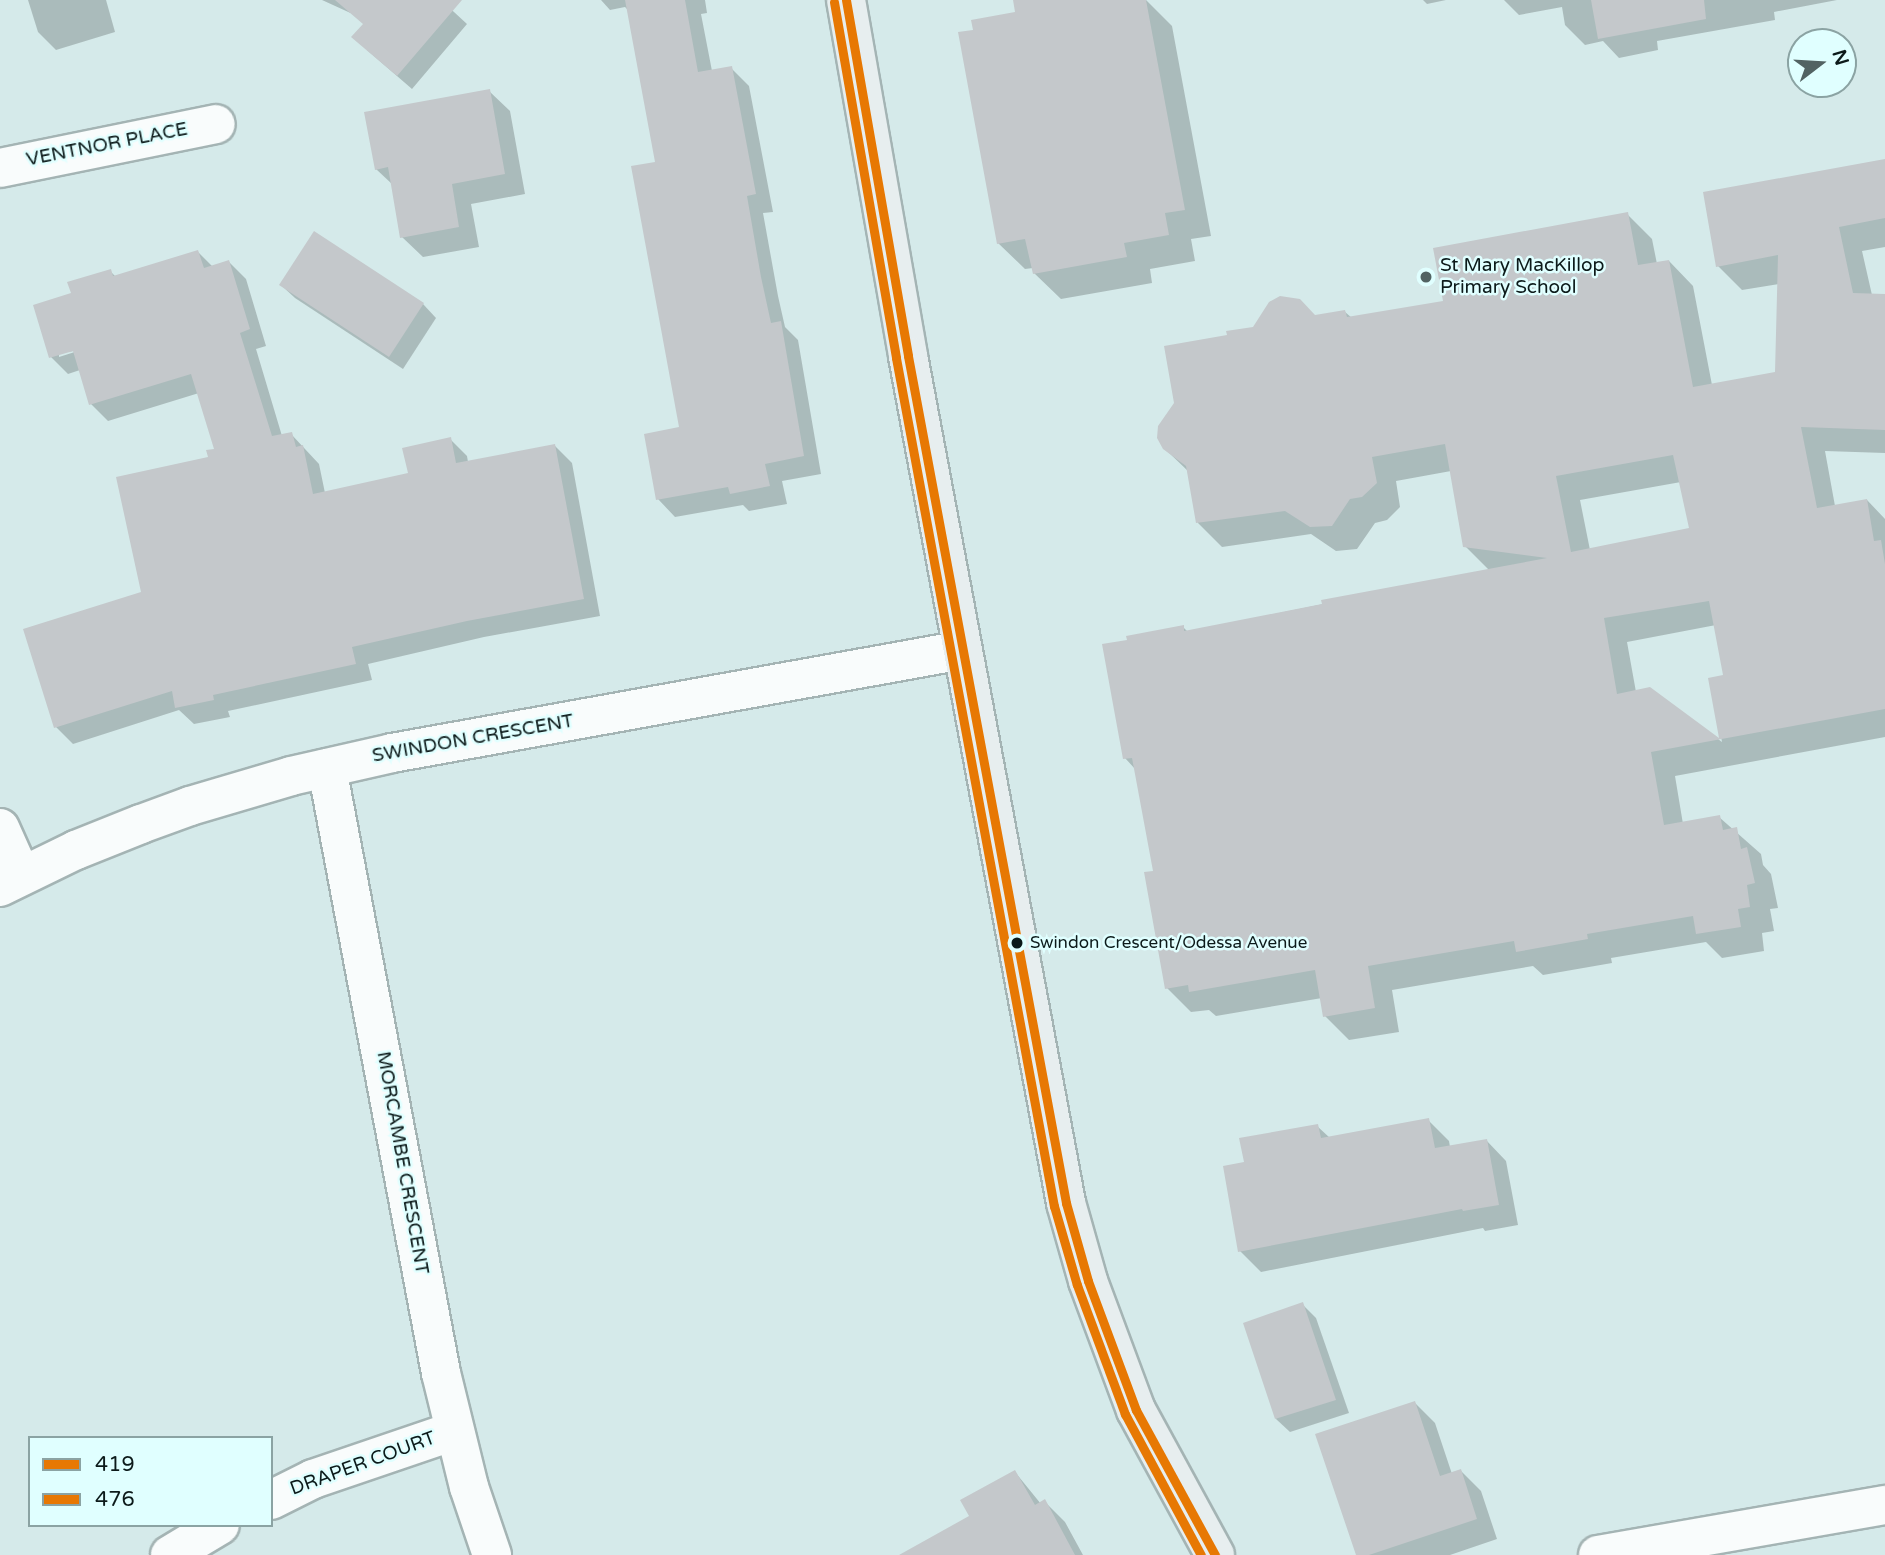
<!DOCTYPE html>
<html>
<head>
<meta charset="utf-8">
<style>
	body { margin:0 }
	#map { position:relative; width:1885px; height:1555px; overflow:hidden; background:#d5eaea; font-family:"Varela Round",sans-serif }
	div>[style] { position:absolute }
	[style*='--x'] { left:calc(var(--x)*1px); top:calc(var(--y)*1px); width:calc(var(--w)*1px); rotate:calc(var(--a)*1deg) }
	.shadow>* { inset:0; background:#0003 }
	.building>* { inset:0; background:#c4c8cb }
	.roads { filter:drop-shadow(2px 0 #a4b4b4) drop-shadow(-2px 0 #a4b4b4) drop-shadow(0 2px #a4b4b4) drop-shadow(0 -2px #a4b4b4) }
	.street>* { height:38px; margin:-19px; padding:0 19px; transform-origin:19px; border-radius:19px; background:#f9fcfc }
	.secondary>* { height:38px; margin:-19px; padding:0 19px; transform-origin:19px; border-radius:19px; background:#e7eeef }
	.bus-1>* { height:9px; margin:-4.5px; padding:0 4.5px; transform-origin:4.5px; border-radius:4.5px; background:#e77803 }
	.bus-2>* { height:9px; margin:-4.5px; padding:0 4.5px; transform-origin:4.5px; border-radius:4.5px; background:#e77803 }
	.dots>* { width:19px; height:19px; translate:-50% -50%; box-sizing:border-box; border:4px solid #e0ffff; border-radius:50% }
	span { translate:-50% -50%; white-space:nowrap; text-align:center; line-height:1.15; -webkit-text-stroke:5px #e0ffff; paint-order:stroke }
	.bus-label { font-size:17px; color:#0c1a1a }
	.left { translate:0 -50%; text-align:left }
	.street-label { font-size:19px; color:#0c1a1a }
	.poi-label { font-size:19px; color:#0c1a1a }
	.legend { position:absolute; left:28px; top:1436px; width:245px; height:91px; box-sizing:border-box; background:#e0ffff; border:2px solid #8ba3a3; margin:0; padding:9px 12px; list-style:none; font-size:21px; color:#0c1a1a }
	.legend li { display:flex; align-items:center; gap:14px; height:35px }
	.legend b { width:35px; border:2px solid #8ba3a3 }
	.north { position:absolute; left:1787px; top:28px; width:70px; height:70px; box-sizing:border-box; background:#e0ffff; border:2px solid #8ba3a3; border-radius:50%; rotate:73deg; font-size:19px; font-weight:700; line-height:28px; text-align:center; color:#0c1a1a }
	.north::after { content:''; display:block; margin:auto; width:24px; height:32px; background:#526363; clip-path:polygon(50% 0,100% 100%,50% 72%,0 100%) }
</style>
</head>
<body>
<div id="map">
	<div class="shadow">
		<div style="clip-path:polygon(28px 0,106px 0,115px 32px,56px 50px,38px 32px)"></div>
		<div style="clip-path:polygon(322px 0,441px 0,467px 24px,412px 89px,367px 50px,368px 21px)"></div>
		<div style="clip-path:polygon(601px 0,705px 0,707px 13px,701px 14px,712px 71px,731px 68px,749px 86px,773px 212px,763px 213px,778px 296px,785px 327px,798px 340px,821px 474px,782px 481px,787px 504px,749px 511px,743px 505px,675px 517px,658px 499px,681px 429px,657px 163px,628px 10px,625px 7px,610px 10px)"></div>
		<div style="clip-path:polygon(1015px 0,1146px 0,1172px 26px,1211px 236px,1191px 239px,1195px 261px,1150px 269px,1152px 283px,1061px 299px,1034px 273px,1033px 268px,1025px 269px,998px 243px,975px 31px,1017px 13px)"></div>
		<div style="clip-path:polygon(1423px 0,1446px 0,1427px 4px)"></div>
		<div style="clip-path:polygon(1504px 0,1837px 0,1774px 12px,1775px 20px,1657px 41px,1658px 50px,1619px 58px,1603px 41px,1585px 45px,1565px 25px,1562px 7px,1519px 15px)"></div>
		<div style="clip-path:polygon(489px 91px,510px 111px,525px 194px,471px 204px,479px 247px,423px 257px,402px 237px,393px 185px,376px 169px)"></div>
		<div style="clip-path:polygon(evenodd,1885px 161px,1885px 247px,1862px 251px,1872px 295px,1885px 296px,1885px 453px,1825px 451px,1835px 506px,1867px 500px,1885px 519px,1885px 737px,1675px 776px,1683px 824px,1719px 817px,1761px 854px,1763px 865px,1771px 874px,1778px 908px,1770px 909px,1774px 931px,1762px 933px,1764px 951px,1722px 958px,1706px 942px,1611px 958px,1612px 963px,1543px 975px,1533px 966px,1392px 990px,1399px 1032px,1349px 1040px,1325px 1016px,1322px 998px,1216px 1016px,1209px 1010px,1191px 1012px,1167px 988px,1155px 872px,1136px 770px,1125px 758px,1183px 627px,1188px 632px,1489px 570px,1465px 546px,1451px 471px,1396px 481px,1400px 507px,1387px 520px,1375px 523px,1357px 549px,1336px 551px,1311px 534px,1222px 547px,1198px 523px,1189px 472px,1164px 448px,1315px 317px,1345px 312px,1352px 318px,1445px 302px,1627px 214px,1652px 239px,1657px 264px,1669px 261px,1693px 286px,1712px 385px,1776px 373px,1779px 284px,1742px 290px,1718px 266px,1885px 161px,1681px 482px,1691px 530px,1590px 550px,1580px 500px,1681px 482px,1885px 161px,1716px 625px,1725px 676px,1710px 679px,1722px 742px,1650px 689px,1636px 692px,1627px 642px,1716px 625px)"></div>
		<div style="clip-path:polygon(evenodd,198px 252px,213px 267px,229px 262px,246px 279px,266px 346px,256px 349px,282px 436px,291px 434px,319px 464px,325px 493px,410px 475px,450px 439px,467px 456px,468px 462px,555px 446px,572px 463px,600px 616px,484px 637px,368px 664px,372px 680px,228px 711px,230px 717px,194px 724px,179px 710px,73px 744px,56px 727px,143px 593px,216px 450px,199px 393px,108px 421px,91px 404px,80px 370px,68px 374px,51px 357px,73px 294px,110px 271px,116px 277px,198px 252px,81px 350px,59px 357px,59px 353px,81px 350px)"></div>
		<div style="clip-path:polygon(281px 285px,423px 304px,436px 318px,403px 369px,295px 298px)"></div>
		<div style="clip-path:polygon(1428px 1120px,1449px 1141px,1450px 1147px,1486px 1140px,1506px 1161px,1518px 1225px,1485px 1231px,1483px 1228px,1261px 1272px,1240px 1251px,1246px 1163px,1317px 1126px,1330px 1138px)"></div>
		<div style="clip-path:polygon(1302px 1304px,1316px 1318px,1349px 1413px,1290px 1432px,1276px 1419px)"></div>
		<div style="clip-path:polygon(1415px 1403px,1435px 1423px,1452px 1474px,1461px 1471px,1481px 1491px,1497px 1539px,1450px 1555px,1358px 1555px)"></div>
		<div style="clip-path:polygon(1015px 1472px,1041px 1504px,1045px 1502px,1065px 1522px,1083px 1555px,903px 1555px,972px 1517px)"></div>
	</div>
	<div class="building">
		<div style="clip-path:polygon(335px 0,462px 0,397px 76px,351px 37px,363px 24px)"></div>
		<div style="clip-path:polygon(625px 0,685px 0,698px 72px,732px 66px,756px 194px,747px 196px,761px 277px,771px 323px,781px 321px,804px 456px,765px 464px,770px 486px,730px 494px,728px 487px,656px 500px,644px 434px,679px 427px,631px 166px,655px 162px)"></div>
		<div style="clip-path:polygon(1013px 0,1146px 0,1185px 210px,1165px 213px,1169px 235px,1124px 243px,1127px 257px,1033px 274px,1025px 239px,997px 244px,958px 32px,973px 30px,971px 20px,1015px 12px)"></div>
		<div style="clip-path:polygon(1591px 0,1704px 0,1706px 19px,1598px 39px)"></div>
		<div style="clip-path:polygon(490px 89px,505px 174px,452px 184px,459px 227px,400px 238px,388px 167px,375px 170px,364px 112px)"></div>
		<div style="clip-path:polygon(evenodd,1885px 159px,1885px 218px,1839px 227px,1853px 293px,1885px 294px,1885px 430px,1801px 427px,1817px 508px,1867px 499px,1874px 541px,1881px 540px,1885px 564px,1885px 709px,1651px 752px,1664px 825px,1720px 815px,1723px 830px,1737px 827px,1741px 849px,1747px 847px,1755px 883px,1747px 885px,1750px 907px,1738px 909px,1741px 927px,1696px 934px,1693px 916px,1587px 934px,1588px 939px,1516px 952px,1514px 941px,1368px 966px,1375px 1008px,1323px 1017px,1315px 970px,1189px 992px,1188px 985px,1165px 989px,1144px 872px,1153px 871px,1132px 758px,1123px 759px,1102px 644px,1127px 640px,1126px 636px,1184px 625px,1184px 631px,1322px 604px,1321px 600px,1547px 558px,1463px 547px,1445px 444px,1372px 457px,1377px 483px,1362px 497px,1350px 499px,1332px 526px,1310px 527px,1285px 511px,1196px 523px,1186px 466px,1163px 449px,1157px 438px,1158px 426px,1174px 403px,1164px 346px,1227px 335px,1226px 331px,1253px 327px,1269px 302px,1280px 296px,1300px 299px,1315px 315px,1345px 310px,1347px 317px,1443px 301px,1433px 248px,1628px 212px,1638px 265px,1669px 260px,1693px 387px,1775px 372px,1778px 255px,1716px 267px,1703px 192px,1885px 159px,1673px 455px,1689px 528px,1571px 552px,1556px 476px,1673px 455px,1885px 159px,1709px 601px,1723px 675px,1708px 678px,1719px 738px,1650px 687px,1617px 694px,1604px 618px,1709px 601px)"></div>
		<div style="clip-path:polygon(314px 231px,424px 303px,389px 357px,279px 285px)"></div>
		<div style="clip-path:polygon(198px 250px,204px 268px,229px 260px,250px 329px,240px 333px,272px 436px,292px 432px,296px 447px,303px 445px,313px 494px,408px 473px,402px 448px,451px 437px,456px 463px,555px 444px,584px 599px,467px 621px,352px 647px,356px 664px,213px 695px,214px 700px,175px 708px,172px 691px,54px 728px,23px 629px,141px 592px,116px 477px,208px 457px,206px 450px,214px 449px,191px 374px,89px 405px,73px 351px,49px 358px,33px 305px,71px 293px,67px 282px,111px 269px,113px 276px)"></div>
		<div style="clip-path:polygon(1429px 1118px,1435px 1148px,1487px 1139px,1499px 1205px,1463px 1211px,1462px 1209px,1238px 1252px,1223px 1166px,1244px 1162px,1239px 1138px,1318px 1124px,1321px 1138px)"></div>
		<div style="clip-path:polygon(1303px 1302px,1336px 1400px,1275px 1419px,1243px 1323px)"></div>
		<div style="clip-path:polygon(1415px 1401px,1440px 1476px,1461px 1469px,1477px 1519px,1369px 1555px,1356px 1555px,1315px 1434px)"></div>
		<div style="clip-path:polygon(1015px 1470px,1035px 1505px,1045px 1499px,1075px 1555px,899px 1555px,969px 1516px,960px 1500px)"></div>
	</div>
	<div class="roads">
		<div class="street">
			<div style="--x:0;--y:168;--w:220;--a:-11.5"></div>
			<div style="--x:327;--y:768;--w:616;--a:79.33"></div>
			<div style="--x:441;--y:1373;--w:117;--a:76.2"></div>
			<div style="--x:469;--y:1487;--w:72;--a:71.3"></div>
			<div style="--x:0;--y:828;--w:51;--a:65.9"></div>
			<div style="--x:0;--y:887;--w:85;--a:-26"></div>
			<div style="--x:76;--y:850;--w:70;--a:-21.8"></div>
			<div style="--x:141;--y:824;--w:52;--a:-20.2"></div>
			<div style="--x:190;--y:806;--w:105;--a:-16.5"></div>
			<div style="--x:291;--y:776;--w:104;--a:-12.8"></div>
			<div style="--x:392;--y:753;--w:580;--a:-10.23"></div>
			<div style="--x:271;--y:1500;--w:47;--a:-26.6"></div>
			<div style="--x:313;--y:1479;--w:149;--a:-18.8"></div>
			<div style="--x:170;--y:1555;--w:58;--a:-31"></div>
			<div style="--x:1598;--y:1555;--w:291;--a:-9.9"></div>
		</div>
		<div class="secondary">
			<div style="--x:846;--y:0;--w:361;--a:80.1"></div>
			<div style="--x:908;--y:356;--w:862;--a:79.43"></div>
			<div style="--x:1066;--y:1203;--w:81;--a:74.2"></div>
			<div style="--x:1088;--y:1281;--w:138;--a:69.6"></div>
			<div style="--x:1136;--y:1410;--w:165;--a:61.4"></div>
		</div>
	</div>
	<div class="bus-1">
		<div style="--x:846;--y:0;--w:361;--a:80.1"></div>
		<div style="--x:908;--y:356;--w:862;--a:79.43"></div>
		<div style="--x:1066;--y:1203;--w:81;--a:74.2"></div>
		<div style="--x:1088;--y:1281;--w:138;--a:69.6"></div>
		<div style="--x:1136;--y:1410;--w:165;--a:61.4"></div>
	</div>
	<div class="bus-2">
		<div style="--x:834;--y:2;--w:361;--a:80.1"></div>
		<div style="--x:896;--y:358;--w:863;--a:79.45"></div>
		<div style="--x:1054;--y:1206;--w:82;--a:73.8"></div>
		<div style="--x:1077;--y:1285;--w:138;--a:69.6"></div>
		<div style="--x:1125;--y:1414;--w:160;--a:61.7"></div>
	</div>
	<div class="dots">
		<div style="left:1426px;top:277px;background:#526363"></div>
		<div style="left:1017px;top:943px;background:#0c1a1a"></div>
	</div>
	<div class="bus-label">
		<span class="left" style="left:1030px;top:943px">Swindon Crescent/Odessa Avenue</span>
	</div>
	<div class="street-label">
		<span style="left:107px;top:145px;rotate:-11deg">VENTNOR PLACE</span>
		<span style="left:473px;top:739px;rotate:-10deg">SWINDON CRESCENT</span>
		<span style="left:402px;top:1163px;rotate:80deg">MORCAMBE CRESCENT</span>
		<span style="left:363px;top:1464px;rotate:-20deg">DRAPER COURT</span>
	</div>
	<div class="poi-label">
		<span class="left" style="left:1440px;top:277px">St Mary MacKillop<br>Primary School</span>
	</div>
	<ul class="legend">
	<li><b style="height:9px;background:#e77803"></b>419</li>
	<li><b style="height:9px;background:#e77803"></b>476</li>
	</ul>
	<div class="north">N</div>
</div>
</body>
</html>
